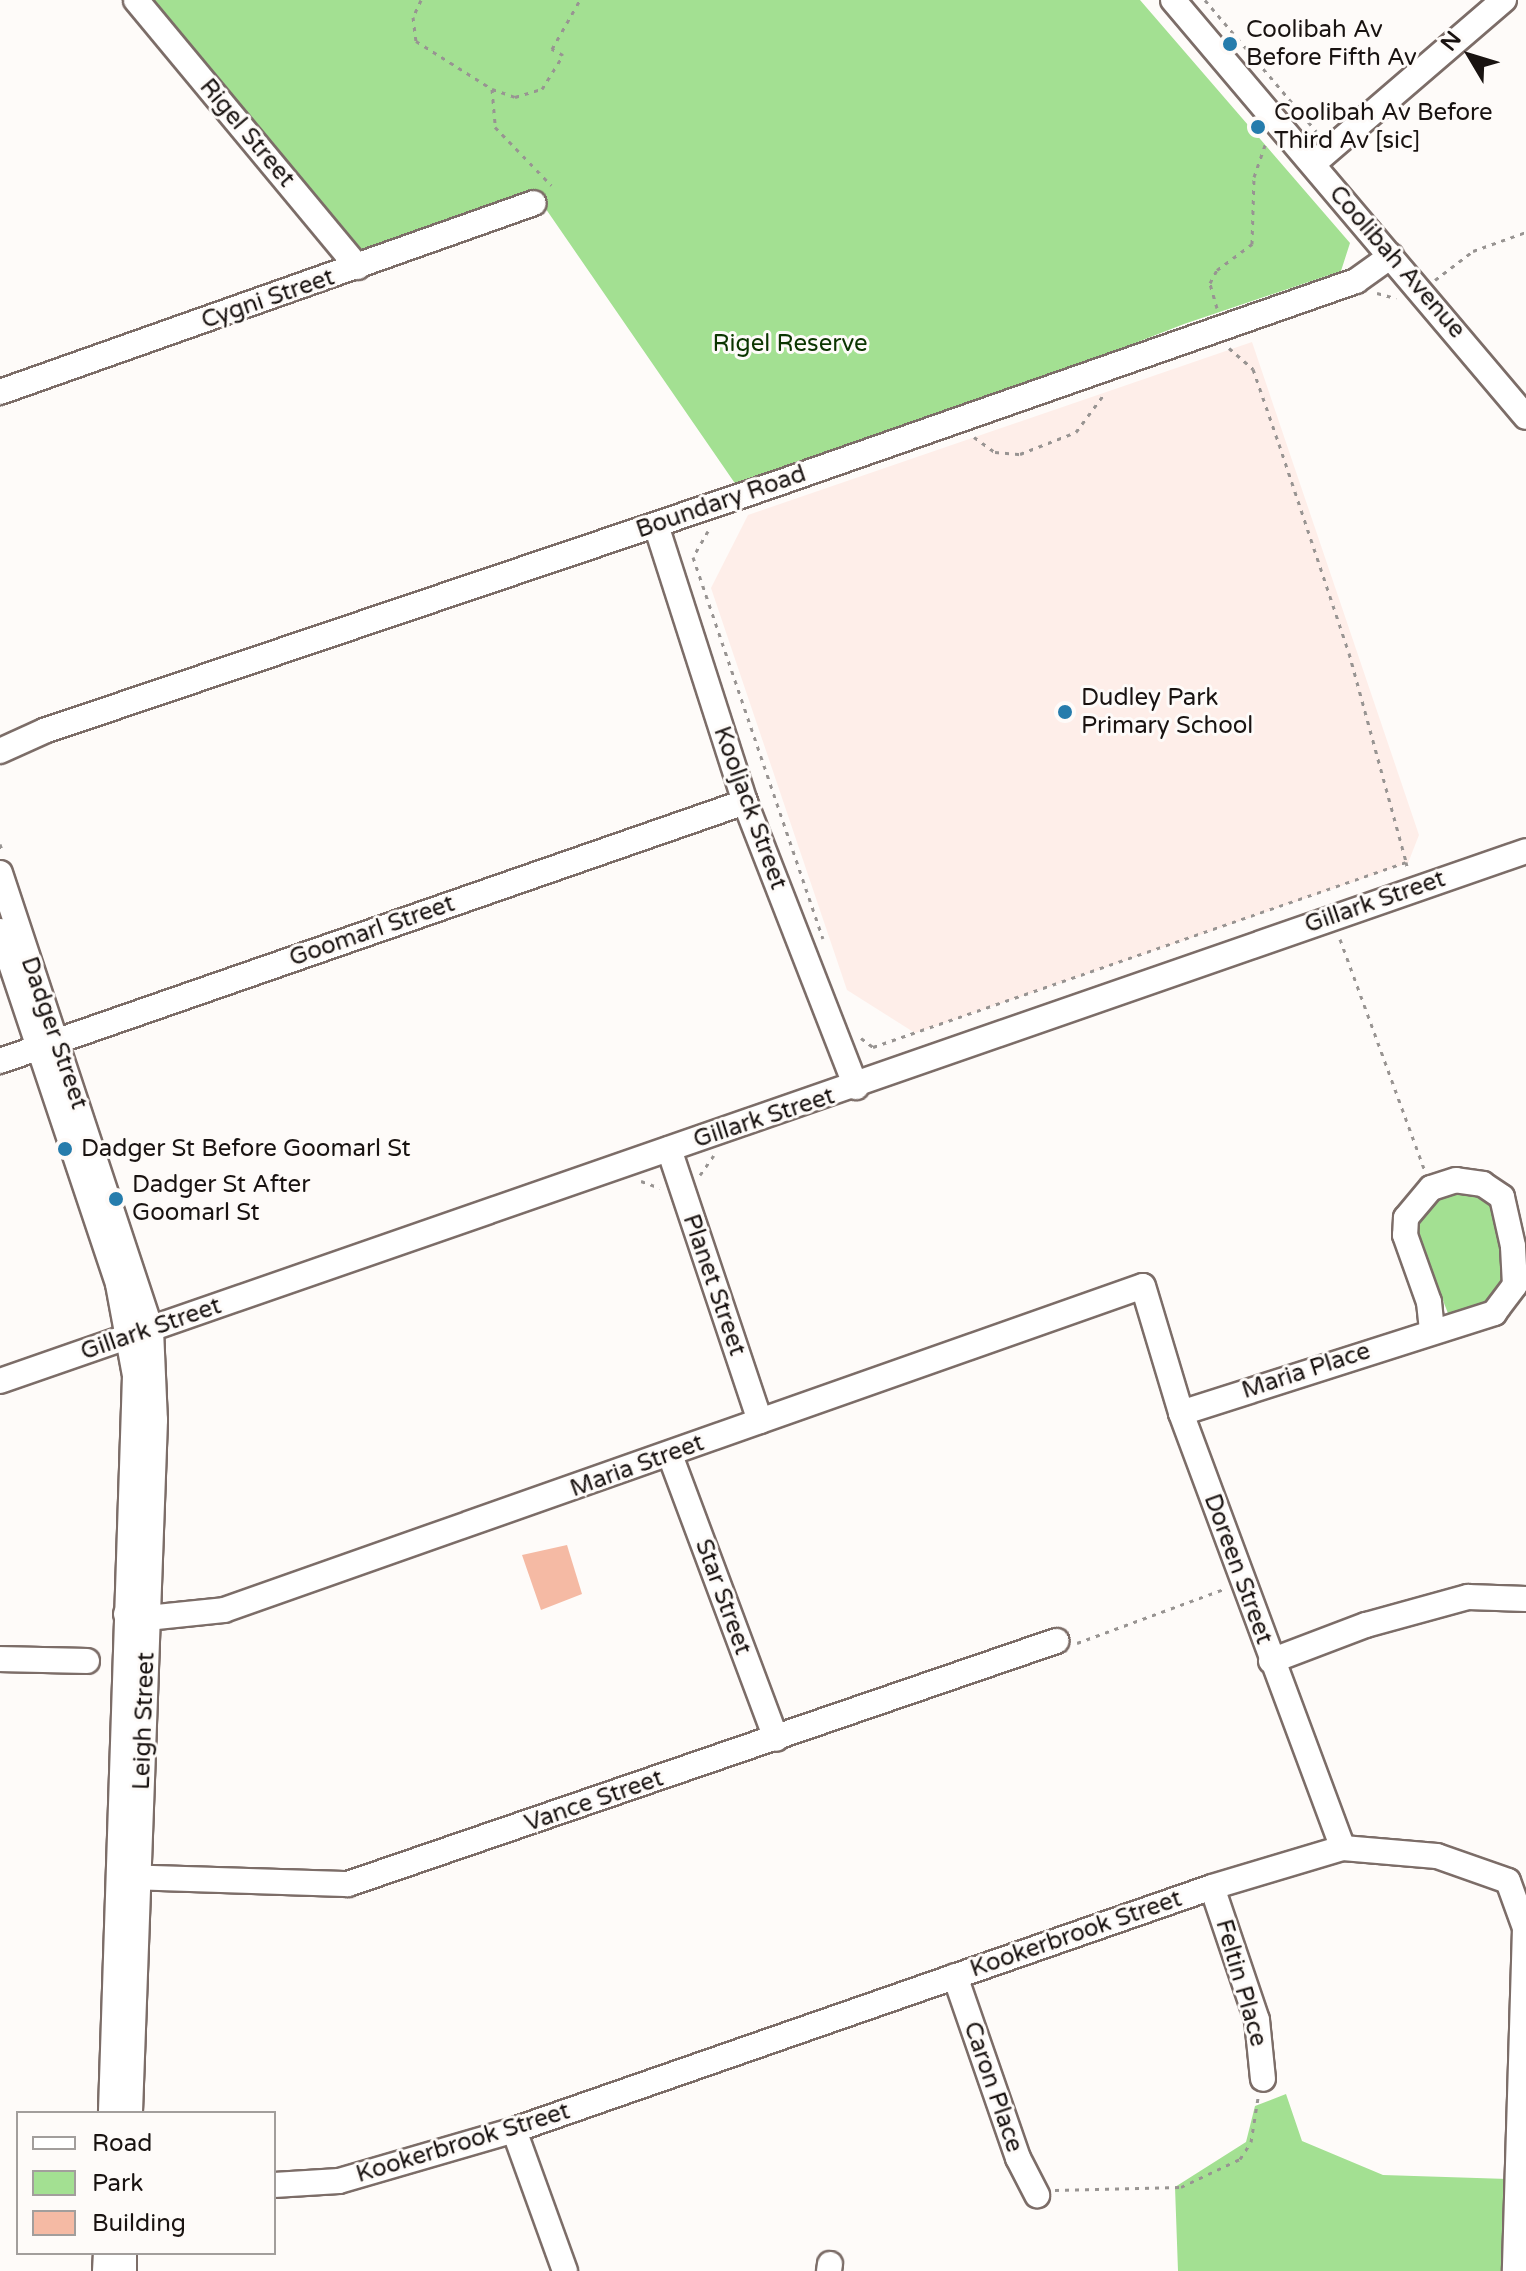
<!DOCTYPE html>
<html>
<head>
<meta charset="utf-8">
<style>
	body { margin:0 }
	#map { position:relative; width:1526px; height:2271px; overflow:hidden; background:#fefbf9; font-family:"Varela Round",sans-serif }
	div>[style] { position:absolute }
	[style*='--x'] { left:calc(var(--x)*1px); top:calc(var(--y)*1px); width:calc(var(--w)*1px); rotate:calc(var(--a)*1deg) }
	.built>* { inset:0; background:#feeee9 }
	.green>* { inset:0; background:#a3e092 }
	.building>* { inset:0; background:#f5baa4 }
	.path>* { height:3px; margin-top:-1.5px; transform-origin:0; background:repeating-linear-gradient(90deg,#989492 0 4px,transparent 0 10px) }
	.roads { filter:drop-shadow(2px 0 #7c6d68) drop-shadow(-2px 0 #7c6d68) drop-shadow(0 2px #7c6d68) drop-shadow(0 -2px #7c6d68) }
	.minor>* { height:24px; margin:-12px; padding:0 12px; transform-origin:12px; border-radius:12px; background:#fff }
	.dots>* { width:22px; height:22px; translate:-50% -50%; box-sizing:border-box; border:4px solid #fefbf9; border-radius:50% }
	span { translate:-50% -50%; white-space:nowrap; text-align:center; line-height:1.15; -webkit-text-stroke:6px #fefbf9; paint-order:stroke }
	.poi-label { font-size:24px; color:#191311 }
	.left { translate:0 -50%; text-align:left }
	.street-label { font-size:24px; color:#191311 }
	.park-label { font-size:24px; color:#0b3500 }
	.legend { position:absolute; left:16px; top:2111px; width:260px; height:144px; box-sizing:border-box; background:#fefbf9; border:2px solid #a29e9c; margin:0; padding:10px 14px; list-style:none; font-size:24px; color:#191311 }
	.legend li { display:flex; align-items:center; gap:16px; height:40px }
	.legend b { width:40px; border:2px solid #a29e9c }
	.north { position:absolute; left:1430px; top:16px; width:80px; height:80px; -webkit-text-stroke:6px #fefbf9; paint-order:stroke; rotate:308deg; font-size:22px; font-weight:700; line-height:32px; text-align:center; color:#191311 }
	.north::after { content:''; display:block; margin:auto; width:28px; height:36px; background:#191311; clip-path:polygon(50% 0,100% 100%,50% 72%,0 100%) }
</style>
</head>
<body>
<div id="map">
	<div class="built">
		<div style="clip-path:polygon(1252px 342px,1419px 835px,1408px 863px,915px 1033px,847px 990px,711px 588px,748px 515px)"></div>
	</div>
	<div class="green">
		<div style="clip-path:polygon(151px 0,1140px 0,1350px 243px,1341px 271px,1184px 324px,743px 495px,539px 199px,358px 267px)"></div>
		<div style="clip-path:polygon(1467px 1188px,1494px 1201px,1505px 1282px,1492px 1300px,1449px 1316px,1414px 1225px,1431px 1198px)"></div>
		<div style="clip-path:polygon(1286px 2094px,1302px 2141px,1383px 2175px,1508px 2179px,1504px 2271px,1178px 2271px,1175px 2187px,1246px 2142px,1255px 2106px)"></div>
	</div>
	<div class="building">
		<div style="clip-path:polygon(567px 1545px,582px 1594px,541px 1610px,522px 1555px)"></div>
	</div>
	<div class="path">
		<div style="--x:421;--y:0;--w:19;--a:115"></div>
		<div style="--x:413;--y:17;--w:24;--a:83"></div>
		<div style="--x:416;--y:41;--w:90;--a:32.3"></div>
		<div style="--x:492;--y:89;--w:38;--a:85"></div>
		<div style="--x:495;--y:127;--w:81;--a:46"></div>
		<div style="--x:1205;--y:0;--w:172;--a:49.7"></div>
		<div style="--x:492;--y:89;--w:24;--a:19"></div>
		<div style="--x:515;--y:97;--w:28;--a:-17"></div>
		<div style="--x:542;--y:89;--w:40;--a:-58"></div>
		<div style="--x:563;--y:55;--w:13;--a:-151"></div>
		<div style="--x:552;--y:49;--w:56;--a:-60.3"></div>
		<div style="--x:1435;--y:280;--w:48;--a:-37.3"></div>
		<div style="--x:1473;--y:251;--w:56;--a:-19.7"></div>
		<div style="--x:1377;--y:293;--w:20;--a:15"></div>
		<div style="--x:1217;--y:308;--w:26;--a:-106"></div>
		<div style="--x:1210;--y:283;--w:15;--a:-62"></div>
		<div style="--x:1217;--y:270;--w:44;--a:-36.6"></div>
		<div style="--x:1252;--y:244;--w:67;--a:-88.3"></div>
		<div style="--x:1254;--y:177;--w:36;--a:-71"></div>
		<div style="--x:1229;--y:348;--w:32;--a:41"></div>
		<div style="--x:1253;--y:369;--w:79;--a:70.9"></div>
		<div style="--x:1279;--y:444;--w:220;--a:71.5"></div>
		<div style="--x:1349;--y:653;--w:217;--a:74.7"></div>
		<div style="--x:974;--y:437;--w:26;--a:36"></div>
		<div style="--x:995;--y:452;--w:25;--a:5"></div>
		<div style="--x:1020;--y:454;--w:60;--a:-21.4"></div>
		<div style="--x:1076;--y:432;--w:49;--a:-53.4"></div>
		<div style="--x:708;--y:531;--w:30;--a:120"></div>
		<div style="--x:693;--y:557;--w:403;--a:71.2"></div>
		<div style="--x:0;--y:844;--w:9;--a:72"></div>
		<div style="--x:1340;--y:939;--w:245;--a:69.9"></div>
		<div style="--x:861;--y:1038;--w:15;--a:37"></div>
		<div style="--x:873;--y:1047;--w:564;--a:-19.14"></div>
		<div style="--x:1406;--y:862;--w:8;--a:76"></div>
		<div style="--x:700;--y:1175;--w:24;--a:-55"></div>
		<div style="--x:641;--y:1181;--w:20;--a:20"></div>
		<div style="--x:1077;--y:1643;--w:157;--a:-20.2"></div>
		<div style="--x:1055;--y:2190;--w:126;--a:-1.4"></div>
		<div style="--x:1181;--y:2187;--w:65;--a:-25.4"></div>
		<div style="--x:1240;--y:2159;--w:20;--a:-57"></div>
		<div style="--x:1251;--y:2142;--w:45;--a:-81"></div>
	</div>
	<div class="roads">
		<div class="minor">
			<div style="--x:136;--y:0;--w:347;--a:50.3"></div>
			<div style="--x:1173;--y:0;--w:546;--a:49.75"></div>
			<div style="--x:1313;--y:164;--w:252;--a:-40.7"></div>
			<div style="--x:0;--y:392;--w:566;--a:-19.49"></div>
			<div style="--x:656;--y:525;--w:291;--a:72.2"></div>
			<div style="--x:745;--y:802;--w:306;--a:68.7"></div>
			<div style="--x:0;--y:751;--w:48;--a:-24.4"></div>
			<div style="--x:44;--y:731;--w:763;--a:-18.65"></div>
			<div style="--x:767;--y:487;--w:624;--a:-19.28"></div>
			<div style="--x:1356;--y:281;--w:43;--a:-35.5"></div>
			<div style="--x:0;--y:873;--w:481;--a:71.7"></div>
			<div style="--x:151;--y:1330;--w:90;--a:87.5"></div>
			<div style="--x:155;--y:1420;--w:693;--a:92.07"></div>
			<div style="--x:0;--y:931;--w:372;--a:71.5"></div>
			<div style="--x:118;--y:1284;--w:94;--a:79.5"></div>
			<div style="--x:135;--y:1376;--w:737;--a:91.87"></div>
			<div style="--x:0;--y:1061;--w:789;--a:-19.17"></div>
			<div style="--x:669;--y:1149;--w:287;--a:71.5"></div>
			<div style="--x:0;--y:1381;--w:1615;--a:-19.15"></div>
			<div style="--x:1181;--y:1413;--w:329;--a:-17.7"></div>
			<div style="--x:1494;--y:1313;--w:35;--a:-53"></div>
			<div style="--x:1515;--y:1285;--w:39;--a:-93"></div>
			<div style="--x:1513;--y:1246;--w:50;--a:-102.7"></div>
			<div style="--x:1502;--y:1197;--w:23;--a:-146"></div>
			<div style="--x:1483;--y:1184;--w:27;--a:-172"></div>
			<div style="--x:1456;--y:1180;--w:26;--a:162"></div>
			<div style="--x:1431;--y:1188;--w:39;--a:130"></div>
			<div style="--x:1406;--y:1218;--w:17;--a:93"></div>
			<div style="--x:1405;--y:1235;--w:71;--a:70.3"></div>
			<div style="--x:1429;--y:1302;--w:30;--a:84"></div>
			<div style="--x:670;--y:1455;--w:303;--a:69.5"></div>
			<div style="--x:126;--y:1614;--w:21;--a:11"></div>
			<div style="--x:147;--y:1618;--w:77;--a:-5.9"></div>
			<div style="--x:224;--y:1610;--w:974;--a:-19.42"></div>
			<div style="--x:1143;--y:1286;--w:133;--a:73.3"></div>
			<div style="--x:1181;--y:1413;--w:464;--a:69.6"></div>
			<div style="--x:0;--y:1659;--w:87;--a:1.3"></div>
			<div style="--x:1271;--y:1661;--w:102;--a:-20.8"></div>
			<div style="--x:1366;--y:1625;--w:106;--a:-15.4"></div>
			<div style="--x:1468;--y:1597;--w:58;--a:2"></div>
			<div style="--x:125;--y:1877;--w:223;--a:1.8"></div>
			<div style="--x:348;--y:1884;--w:749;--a:-18.94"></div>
			<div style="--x:1212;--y:1887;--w:140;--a:71.3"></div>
			<div style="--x:1257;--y:2020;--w:59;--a:84.2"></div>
			<div style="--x:955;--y:1976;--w:193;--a:70.9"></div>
			<div style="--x:1018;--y:2158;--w:42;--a:62.8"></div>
			<div style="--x:514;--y:2130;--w:150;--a:70.1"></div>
			<div style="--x:274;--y:2185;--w:65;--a:-3.5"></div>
			<div style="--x:339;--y:2181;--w:182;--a:-16.2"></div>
			<div style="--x:514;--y:2130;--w:739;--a:-19.19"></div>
			<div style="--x:1212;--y:1887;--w:137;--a:-16.6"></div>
			<div style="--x:1343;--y:1848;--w:94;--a:4.9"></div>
			<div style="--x:1437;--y:1856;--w:75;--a:19.4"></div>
			<div style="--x:1508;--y:1881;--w:50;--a:70.1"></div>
			<div style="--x:1525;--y:1928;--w:343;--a:91.7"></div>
			<div style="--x:105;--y:2271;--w:18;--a:-87"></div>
			<div style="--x:124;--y:2271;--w:18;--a:-90"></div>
			<div style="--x:829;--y:2271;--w:7;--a:-82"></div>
		</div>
	</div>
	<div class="dots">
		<div style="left:1230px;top:44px;background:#267cac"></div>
		<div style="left:1258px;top:127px;background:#267cac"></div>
		<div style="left:1065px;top:712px;background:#267cac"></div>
		<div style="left:65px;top:1149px;background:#267cac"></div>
		<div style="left:116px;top:1199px;background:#267cac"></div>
	</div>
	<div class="poi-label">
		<span class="left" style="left:1246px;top:44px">Coolibah Av<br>Before Fifth Av</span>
		<span class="left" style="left:1274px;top:127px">Coolibah Av Before<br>Third Av [sic]</span>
		<span class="left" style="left:1081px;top:712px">Dudley Park<br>Primary School</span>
		<span class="left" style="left:81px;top:1149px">Dadger St Before Goomarl St</span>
		<span class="left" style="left:132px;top:1199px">Dadger St After<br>Goomarl St</span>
	</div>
	<div class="street-label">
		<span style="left:247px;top:133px;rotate:50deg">Rigel Street</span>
		<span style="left:1397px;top:262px;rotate:49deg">Coolibah Avenue</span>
		<span style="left:268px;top:299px;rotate:-19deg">Cygni Street</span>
		<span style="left:721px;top:502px;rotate:-19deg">Boundary Road</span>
		<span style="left:750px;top:808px;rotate:70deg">Kooljack Street</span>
		<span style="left:1375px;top:902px;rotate:-19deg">Gillark Street</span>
		<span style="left:372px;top:931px;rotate:-19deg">Goomarl Street</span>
		<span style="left:54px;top:1033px;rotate:71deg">Dadger Street</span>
		<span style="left:764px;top:1118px;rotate:-18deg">Gillark Street</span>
		<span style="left:714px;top:1285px;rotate:71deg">Planet Street</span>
		<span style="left:151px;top:1329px;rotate:-19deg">Gillark Street</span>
		<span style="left:1306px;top:1371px;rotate:-18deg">Maria Place</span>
		<span style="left:637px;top:1466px;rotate:-20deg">Maria Street</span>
		<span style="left:1238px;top:1569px;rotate:70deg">Doreen Street</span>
		<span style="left:723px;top:1597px;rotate:70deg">Star Street</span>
		<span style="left:144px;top:1721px;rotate:-88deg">Leigh Street</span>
		<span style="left:594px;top:1801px;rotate:-19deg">Vance Street</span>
		<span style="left:1076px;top:1934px;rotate:-19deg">Kookerbrook Street</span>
		<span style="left:1241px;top:1983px;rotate:74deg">Feltin Place</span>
		<span style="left:993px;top:2087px;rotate:71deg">Caron Place</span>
		<span style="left:463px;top:2143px;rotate:-17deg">Kookerbrook Street</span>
	</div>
	<div class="park-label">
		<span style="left:790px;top:344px">Rigel Reserve</span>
	</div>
	<ul class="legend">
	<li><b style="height:10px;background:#fff"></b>Road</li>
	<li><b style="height:22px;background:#a3e092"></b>Park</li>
	<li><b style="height:22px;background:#f5baa4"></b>Building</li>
	</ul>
	<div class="north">N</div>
</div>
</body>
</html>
